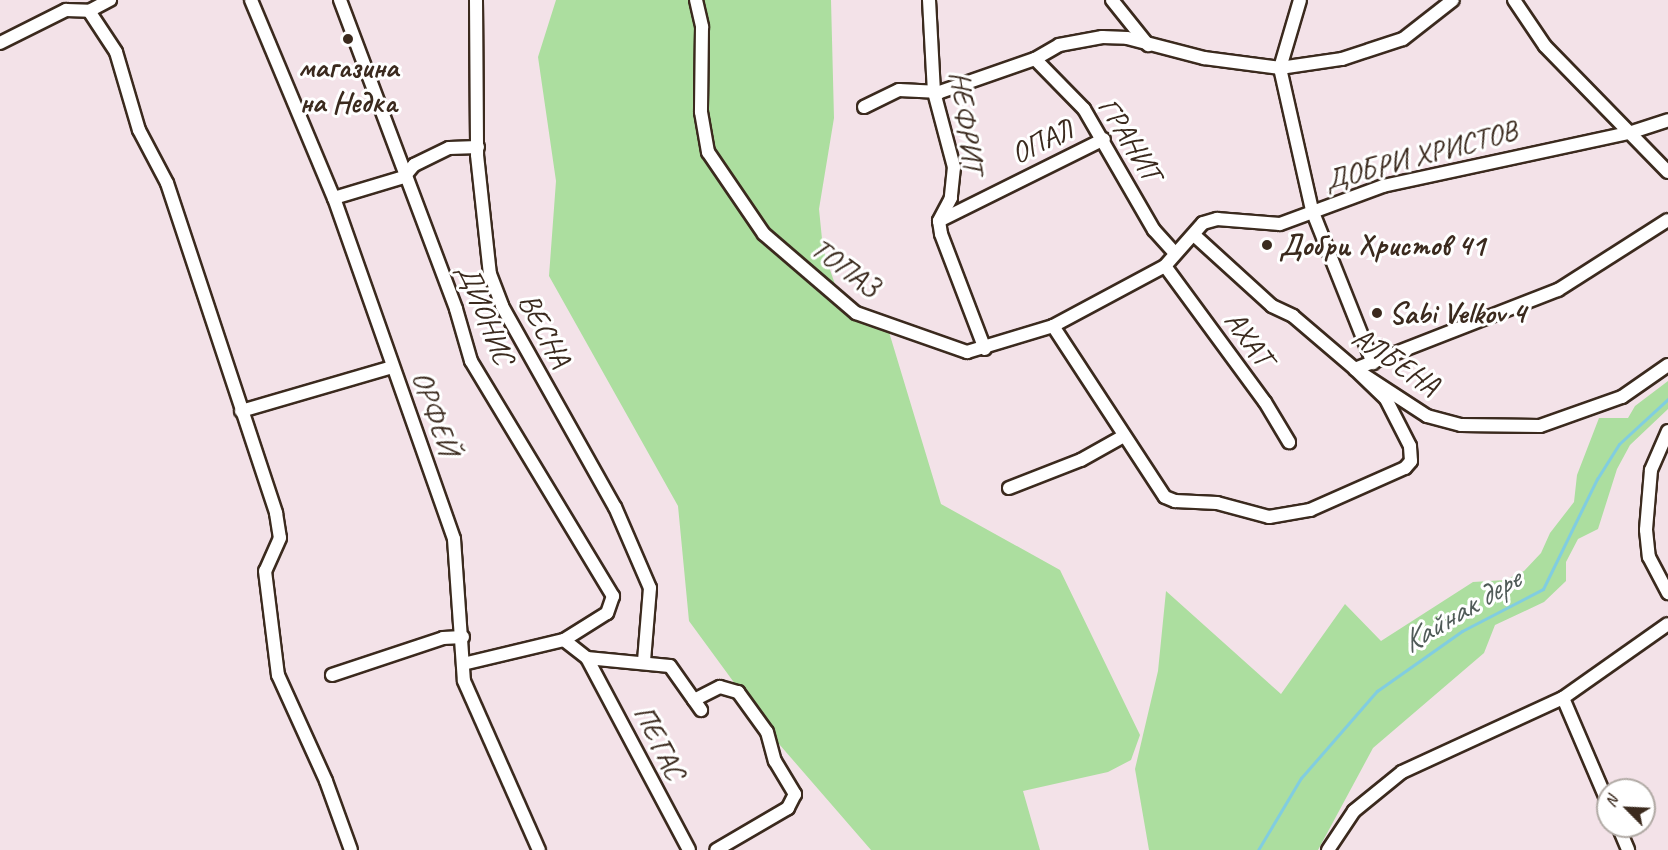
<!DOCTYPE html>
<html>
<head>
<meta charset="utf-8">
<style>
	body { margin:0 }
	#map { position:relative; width:1668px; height:850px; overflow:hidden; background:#f3e2e8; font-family:Caveat,sans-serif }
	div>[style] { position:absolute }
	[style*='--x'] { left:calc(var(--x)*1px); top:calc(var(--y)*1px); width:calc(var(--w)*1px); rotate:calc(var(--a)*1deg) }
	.green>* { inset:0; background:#acde9f }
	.stream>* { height:3px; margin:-1.5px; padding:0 1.5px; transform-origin:1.5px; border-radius:1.5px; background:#81cde0 }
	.roads { filter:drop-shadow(2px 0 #3b2a1e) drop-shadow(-2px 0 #3b2a1e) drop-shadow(0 2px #3b2a1e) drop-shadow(0 -2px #3b2a1e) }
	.minor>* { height:12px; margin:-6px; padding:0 6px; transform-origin:6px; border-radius:6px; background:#fff }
	.dots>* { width:16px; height:16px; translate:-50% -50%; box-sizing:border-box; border:3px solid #fff; border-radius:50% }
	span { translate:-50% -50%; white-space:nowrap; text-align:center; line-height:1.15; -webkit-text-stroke:6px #fff; paint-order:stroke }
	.poi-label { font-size:30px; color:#3b2a1e; font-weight:700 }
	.left { translate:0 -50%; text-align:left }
	.street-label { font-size:30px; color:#3b2a1e }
	.water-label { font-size:32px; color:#505b58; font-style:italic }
	.north { position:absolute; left:1596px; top:778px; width:60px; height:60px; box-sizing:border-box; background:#fff; border:2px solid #b1aaa5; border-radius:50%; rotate:294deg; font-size:16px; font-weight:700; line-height:24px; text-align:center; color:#3b2a1e }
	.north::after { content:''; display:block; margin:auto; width:21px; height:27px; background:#3b2a1e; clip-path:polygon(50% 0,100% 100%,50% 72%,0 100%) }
</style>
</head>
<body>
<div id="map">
	<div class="green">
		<div style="clip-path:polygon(556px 0,831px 0,834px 118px,819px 209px,823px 249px,841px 302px,873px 318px,889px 332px,941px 504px,1060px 570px,1140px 735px,1131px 760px,1108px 772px,1023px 791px,1040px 850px,871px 850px,779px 744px,689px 621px,678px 506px,549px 276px,556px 181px,538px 57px)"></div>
		<div style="clip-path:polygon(1668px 381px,1668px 409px,1630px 445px,1617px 469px,1598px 529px,1578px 539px,1566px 562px,1566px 581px,1544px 602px,1495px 625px,1484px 653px,1373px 748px,1318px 850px,1149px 850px,1135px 769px,1158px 671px,1166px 591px,1281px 694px,1345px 604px,1381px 641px,1473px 582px,1505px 580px,1524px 571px,1541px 553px,1550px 533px,1574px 502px,1577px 475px,1599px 418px,1628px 418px,1635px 406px)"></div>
	</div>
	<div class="stream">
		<div style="--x:1258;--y:850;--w:84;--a:-59.2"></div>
		<div style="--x:1301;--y:778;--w:116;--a:-48.9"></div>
		<div style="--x:1377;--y:691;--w:104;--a:-35.2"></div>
		<div style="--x:1462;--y:631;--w:91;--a:-27.4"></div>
		<div style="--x:1543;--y:589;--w:123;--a:-63.9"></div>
		<div style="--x:1597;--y:479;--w:41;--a:-57.8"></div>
		<div style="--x:1619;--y:444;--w:67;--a:-42.6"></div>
	</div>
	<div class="roads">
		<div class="minor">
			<div style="--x:251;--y:0;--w:215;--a:67.3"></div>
			<div style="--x:334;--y:198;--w:361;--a:70.6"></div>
			<div style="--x:454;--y:539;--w:142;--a:86"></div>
			<div style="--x:464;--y:681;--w:185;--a:66.1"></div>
			<div style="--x:340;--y:0;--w:330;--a:69.4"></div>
			<div style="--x:456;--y:309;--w:54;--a:73.9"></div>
			<div style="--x:471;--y:361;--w:275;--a:58.9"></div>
			<div style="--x:613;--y:596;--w:18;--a:109"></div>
			<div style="--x:607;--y:613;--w:51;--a:147.9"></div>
			<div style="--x:476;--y:0;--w:155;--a:89.6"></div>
			<div style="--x:477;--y:155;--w:120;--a:83.8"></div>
			<div style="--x:490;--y:274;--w:34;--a:69"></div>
			<div style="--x:502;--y:306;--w:231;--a:60.7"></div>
			<div style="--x:615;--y:507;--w:88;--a:66.6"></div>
			<div style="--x:650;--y:588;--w:73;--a:94.7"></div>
			<div style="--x:696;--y:0;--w:28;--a:77"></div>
			<div style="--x:702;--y:27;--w:85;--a:90.7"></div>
			<div style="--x:701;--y:112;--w:41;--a:80.1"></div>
			<div style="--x:708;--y:152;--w:99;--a:55.7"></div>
			<div style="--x:764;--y:234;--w:121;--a:40.7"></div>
			<div style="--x:856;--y:313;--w:118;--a:19.4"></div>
			<div style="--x:967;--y:352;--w:90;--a:-16.8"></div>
			<div style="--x:1053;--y:326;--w:127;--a:-28.2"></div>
			<div style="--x:1165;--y:266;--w:57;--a:-48.5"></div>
			<div style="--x:1203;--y:223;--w:15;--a:-16"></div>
			<div style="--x:1217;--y:219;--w:63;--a:4.5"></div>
			<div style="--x:1280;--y:224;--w:110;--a:-20.3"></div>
			<div style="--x:1383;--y:186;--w:255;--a:-12.2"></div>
			<div style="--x:1632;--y:132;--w:38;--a:-18"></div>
			<div style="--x:929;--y:0;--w:92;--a:86.9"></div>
			<div style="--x:934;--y:92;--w:78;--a:75.1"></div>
			<div style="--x:954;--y:167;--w:31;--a:96"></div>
			<div style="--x:951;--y:198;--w:26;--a:118"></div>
			<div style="--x:939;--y:221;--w:13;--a:81"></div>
			<div style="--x:941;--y:234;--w:123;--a:69.1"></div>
			<div style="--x:1112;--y:0;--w:58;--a:51.3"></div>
			<div style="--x:1300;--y:0;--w:71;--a:106.4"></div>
			<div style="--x:1280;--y:68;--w:146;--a:77.3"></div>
			<div style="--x:1312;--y:210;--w:165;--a:68.3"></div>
			<div style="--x:1514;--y:0;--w:55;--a:56"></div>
			<div style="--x:1545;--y:46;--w:176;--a:45.7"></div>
			<div style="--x:89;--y:11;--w:49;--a:56.6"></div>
			<div style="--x:116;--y:52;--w:81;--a:73.6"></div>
			<div style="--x:139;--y:130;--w:60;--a:62.2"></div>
			<div style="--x:167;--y:183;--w:348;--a:71.7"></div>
			<div style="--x:276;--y:513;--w:25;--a:81"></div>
			<div style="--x:280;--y:538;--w:36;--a:114"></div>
			<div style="--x:265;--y:571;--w:105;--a:82.9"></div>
			<div style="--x:278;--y:675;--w:116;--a:65.6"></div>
			<div style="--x:326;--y:781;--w:73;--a:70.1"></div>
			<div style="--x:0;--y:43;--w:74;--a:-26.6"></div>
			<div style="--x:66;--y:10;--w:23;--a:2"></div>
			<div style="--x:89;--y:11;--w:24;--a:-28"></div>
			<div style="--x:1035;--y:59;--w:70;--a:45.6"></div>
			<div style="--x:1084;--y:109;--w:140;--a:60"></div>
			<div style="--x:1154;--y:230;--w:30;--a:48"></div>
			<div style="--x:864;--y:107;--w:39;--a:-26"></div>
			<div style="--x:899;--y:90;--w:41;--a:2.8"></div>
			<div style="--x:940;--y:92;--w:101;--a:-19.2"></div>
			<div style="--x:1035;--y:59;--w:28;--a:-30"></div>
			<div style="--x:1059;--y:45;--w:44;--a:-10.5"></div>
			<div style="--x:1102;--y:37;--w:25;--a:2"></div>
			<div style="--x:1127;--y:38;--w:80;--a:14.6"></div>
			<div style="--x:1204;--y:58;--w:77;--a:7.5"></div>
			<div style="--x:1280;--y:68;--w:63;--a:-8.3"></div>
			<div style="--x:1342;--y:59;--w:64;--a:-18.2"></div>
			<div style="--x:1403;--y:39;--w:63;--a:-38"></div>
			<div style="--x:334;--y:198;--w:73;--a:-16.7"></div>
			<div style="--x:404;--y:177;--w:16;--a:-50"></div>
			<div style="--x:414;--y:165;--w:39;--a:-26"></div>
			<div style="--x:449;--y:148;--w:29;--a:-2"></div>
			<div style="--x:939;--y:221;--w:184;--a:-26.4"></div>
			<div style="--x:1194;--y:235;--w:105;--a:42.3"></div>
			<div style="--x:1272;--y:306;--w:23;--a:25"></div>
			<div style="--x:1293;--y:316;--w:82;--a:40.5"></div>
			<div style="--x:1355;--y:369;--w:86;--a:33.1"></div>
			<div style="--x:1427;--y:416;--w:35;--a:15"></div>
			<div style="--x:1461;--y:425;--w:79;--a:0.7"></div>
			<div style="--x:1540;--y:426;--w:87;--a:-19.5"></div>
			<div style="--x:1622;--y:397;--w:56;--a:-34.8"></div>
			<div style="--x:1165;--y:266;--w:169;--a:53.7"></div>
			<div style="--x:1265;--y:402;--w:47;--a:59"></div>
			<div style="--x:1053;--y:326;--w:204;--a:56.8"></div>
			<div style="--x:1165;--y:497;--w:11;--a:22"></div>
			<div style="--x:1175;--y:501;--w:42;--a:2.7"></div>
			<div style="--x:1217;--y:503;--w:54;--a:15.1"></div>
			<div style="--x:1269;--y:517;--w:42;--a:-9.7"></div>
			<div style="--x:1310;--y:510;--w:104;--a:-23.9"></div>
			<div style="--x:1405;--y:468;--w:9;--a:-49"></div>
			<div style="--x:1411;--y:461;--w:15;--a:-94"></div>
			<div style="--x:1410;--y:446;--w:53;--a:-117.1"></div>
			<div style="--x:1386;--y:399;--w:43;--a:-135.9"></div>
			<div style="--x:1355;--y:369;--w:218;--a:-21.3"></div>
			<div style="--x:1558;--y:290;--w:130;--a:-32.5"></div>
			<div style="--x:241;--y:411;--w:157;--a:-16.2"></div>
			<div style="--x:1668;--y:431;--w:43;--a:113.6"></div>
			<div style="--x:1651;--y:470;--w:60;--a:94.8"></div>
			<div style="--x:1646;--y:530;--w:27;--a:84"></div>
			<div style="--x:1649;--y:557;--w:41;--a:62.2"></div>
			<div style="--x:1009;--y:488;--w:77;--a:-21.3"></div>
			<div style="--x:1081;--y:460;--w:49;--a:-29.2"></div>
			<div style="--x:587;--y:658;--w:217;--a:62"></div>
			<div style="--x:463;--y:664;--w:104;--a:-13.4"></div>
			<div style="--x:564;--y:640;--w:29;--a:38"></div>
			<div style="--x:587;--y:658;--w:83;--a:5.5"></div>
			<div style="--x:670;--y:666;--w:54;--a:54.8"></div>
			<div style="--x:332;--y:675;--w:117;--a:-18.4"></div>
			<div style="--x:443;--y:638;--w:20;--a:-3"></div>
			<div style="--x:1563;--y:698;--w:114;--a:66.8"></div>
			<div style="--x:694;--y:700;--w:29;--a:-27"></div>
			<div style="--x:720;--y:687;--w:19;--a:16"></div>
			<div style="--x:738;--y:692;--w:49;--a:54.1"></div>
			<div style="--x:767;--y:732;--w:30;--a:75"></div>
			<div style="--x:775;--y:761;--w:39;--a:59"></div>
			<div style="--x:795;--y:794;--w:16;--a:117"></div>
			<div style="--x:788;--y:808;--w:83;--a:149.7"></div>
			<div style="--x:1618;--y:826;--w:26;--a:67"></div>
			<div style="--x:1328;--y:850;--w:47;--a:-56.3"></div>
			<div style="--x:1354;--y:811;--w:62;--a:-39.1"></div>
			<div style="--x:1402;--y:772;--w:177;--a:-24.7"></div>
			<div style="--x:1563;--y:698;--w:128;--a:-35.2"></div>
		</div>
	</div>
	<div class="dots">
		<div style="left:348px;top:39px;background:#3b2a1e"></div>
		<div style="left:1267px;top:245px;background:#3b2a1e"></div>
		<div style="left:1377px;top:313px;background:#3b2a1e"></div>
	</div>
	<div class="poi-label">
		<span style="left:348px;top:84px">магазина<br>на Недка</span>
		<span class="left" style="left:1279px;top:245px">Добри Христов 41</span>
		<span class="left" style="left:1389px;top:313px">Sabi Velkov 4</span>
	</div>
	<div class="street-label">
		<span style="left:967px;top:122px;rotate:82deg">НЕФРИТ</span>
		<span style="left:1130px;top:139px;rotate:58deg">ГРАНИТ</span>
		<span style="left:1042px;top:141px;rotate:-26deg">ОПАЛ</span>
		<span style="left:1420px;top:155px;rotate:-15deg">ДОБРИ ХРИСТОВ</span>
		<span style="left:846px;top:267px;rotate:36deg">ТОПАЗ</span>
		<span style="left:486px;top:314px;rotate:68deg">ДИОНИС</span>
		<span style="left:545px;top:330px;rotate:62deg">ВЕСНА</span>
		<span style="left:1249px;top:338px;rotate:54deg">АХАТ</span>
		<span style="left:1396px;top:361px;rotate:34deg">АЛБЕНА</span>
		<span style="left:436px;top:413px;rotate:70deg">ОРФЕЙ</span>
		<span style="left:660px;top:742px;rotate:62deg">ПЕГАС</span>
	</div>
	<div class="water-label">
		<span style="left:1461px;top:611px;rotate:-31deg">Кайнак дере</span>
	</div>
	<div class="north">N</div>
</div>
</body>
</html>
